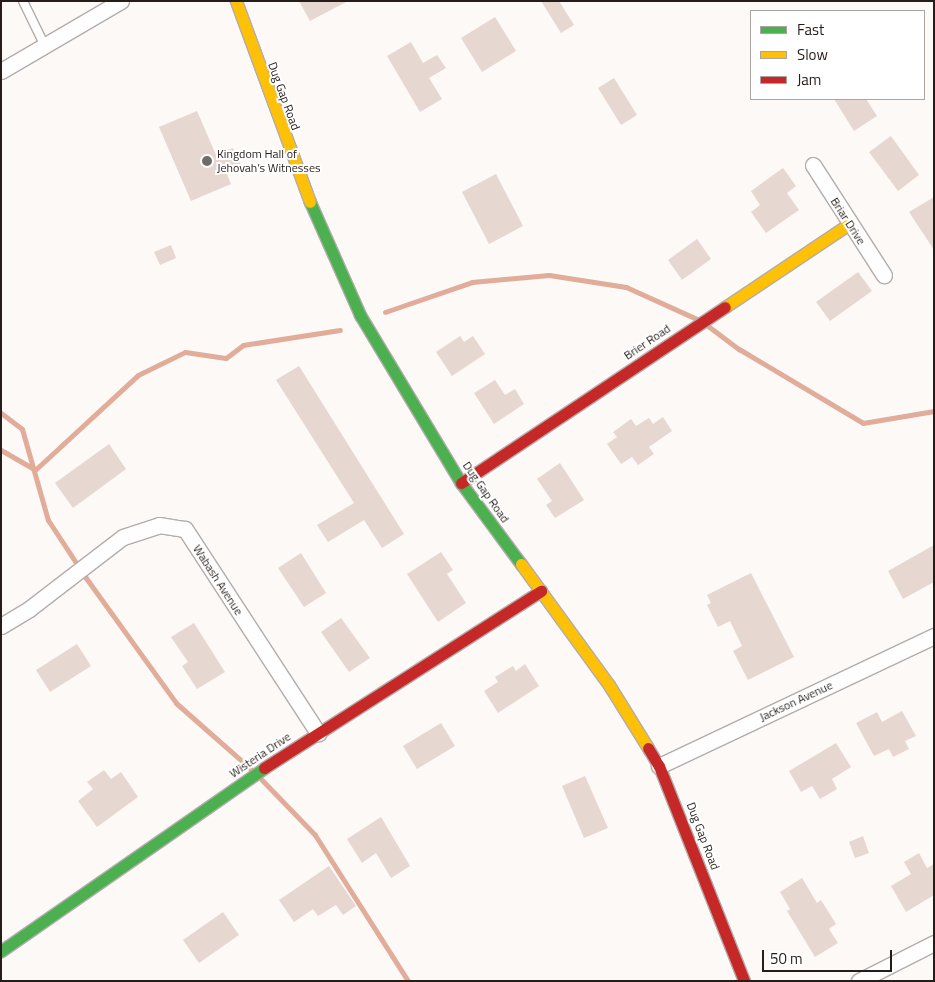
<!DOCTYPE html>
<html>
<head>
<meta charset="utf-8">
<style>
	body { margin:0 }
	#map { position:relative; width:935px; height:982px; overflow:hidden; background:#fcf9f7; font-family:"Titillium Web",sans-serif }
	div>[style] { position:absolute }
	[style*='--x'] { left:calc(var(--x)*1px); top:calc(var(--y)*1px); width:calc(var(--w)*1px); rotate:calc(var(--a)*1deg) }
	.stream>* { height:5px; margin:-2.5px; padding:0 2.5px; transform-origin:2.5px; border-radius:2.5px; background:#e1ac99 }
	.building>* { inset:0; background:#e7d7d1 }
	.roads { filter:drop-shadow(1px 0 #b2adab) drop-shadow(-1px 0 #b2adab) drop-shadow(0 1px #b2adab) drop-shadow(0 -1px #b2adab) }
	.lane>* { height:8px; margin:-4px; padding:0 4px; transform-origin:4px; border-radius:4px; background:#fffefe }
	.street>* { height:15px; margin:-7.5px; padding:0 7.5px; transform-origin:7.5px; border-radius:7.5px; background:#fffefe }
	.fast>* { height:11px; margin:-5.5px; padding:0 5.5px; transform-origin:5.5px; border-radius:5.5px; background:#4caf50 }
	.slow>* { height:11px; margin:-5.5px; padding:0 5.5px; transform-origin:5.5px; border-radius:5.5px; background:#ffc107 }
	.jam>* { height:11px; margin:-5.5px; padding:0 5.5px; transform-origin:5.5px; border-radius:5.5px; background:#c62828 }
	.dots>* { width:14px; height:14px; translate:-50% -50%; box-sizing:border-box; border:2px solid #fff; border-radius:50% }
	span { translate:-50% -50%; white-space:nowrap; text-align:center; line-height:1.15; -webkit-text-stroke:4px #fff; paint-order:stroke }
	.street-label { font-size:12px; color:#261d1a }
	.poi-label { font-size:12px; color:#261d1a }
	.left { translate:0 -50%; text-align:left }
	.frame { position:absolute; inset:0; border:2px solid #261d1a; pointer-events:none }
	.legend { position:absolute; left:750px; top:10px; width:175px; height:90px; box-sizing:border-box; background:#fff; border:1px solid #a8a5a3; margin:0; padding:6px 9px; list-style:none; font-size:15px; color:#261d1a }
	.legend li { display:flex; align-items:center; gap:10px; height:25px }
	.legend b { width:25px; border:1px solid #a8a5a3 }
	.scale { position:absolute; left:762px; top:950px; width:130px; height:22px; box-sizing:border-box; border:2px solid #261d1a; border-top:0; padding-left:6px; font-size:15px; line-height:18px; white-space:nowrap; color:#261d1a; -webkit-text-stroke:4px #fff; paint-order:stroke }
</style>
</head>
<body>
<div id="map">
	<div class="stream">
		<div style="--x:385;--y:312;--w:92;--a:-19"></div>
		<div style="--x:472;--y:282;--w:77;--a:-5.2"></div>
		<div style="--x:549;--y:275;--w:78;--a:8.9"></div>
		<div style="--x:626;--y:287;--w:78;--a:24.3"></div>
		<div style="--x:708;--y:326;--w:39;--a:37"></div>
		<div style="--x:739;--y:349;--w:144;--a:30.8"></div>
		<div style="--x:863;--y:423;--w:72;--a:-9.6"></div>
		<div style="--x:1;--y:413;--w:26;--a:37"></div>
		<div style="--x:22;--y:429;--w:95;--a:74.1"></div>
		<div style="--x:48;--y:520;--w:69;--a:56.8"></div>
		<div style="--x:86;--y:578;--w:154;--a:54.2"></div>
		<div style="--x:176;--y:703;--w:101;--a:41.4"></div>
		<div style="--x:1;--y:450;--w:39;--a:30"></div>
		<div style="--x:35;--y:470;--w:140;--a:-42.7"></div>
		<div style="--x:138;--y:375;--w:52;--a:-26.1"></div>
		<div style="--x:185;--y:352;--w:41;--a:8.3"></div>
		<div style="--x:226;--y:358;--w:21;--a:-37"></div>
		<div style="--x:243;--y:345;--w:98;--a:-8.8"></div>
		<div style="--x:260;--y:778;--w:79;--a:46"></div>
		<div style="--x:315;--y:835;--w:173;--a:57.5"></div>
	</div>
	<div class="building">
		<div style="clip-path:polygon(299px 1px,348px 1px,310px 21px)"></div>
		<div style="clip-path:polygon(541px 1px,559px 1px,574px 25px,561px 33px)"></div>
		<div style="clip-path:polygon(495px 17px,516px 51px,482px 72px,461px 38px)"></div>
		<div style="clip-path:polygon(411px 42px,423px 63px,437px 55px,446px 68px,429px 78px,442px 99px,420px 112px,387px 56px)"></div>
		<div style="clip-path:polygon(614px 78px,637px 115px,621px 125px,598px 88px)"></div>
		<div style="clip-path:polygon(834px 99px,866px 99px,877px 116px,854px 131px)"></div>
		<div style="clip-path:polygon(197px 111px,216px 155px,233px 148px,242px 167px,227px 174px,231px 184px,191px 201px,159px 127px)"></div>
		<div style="clip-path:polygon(891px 136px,919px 175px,898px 191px,869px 152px)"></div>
		<div style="clip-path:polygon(783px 168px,796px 186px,787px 193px,799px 210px,766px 233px,751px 212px,760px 205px,751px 191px)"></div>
		<div style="clip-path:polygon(496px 174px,523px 226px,489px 244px,462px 192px)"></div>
		<div style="clip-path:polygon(934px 197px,934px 250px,909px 212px)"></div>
		<div style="clip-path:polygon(697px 239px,711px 259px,682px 280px,668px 260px)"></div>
		<div style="clip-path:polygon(171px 245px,176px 258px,160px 265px,154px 252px)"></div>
		<div style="clip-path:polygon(858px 272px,872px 291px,830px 321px,816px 302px)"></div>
		<div style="clip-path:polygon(460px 336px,464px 342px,473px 336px,485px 354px,452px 376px,436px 352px)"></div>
		<div style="clip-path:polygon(299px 366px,404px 534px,382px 548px,364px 520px,328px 542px,317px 525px,354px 503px,276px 380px)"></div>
		<div style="clip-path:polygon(495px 380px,505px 395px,515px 389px,524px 404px,494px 424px,474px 393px)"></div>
		<div style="clip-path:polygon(663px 417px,672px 431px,649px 447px,654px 454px,638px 465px,632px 457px,621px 464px,607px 444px,617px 437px,613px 432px,631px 419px,636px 426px,649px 418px,653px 424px)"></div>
		<div style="clip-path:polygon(109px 444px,126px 469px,73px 508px,55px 483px)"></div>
		<div style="clip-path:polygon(560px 463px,584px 500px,555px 518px,546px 505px,552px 501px,537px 479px)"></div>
		<div style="clip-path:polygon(934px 545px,934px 582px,903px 599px,888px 571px)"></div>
		<div style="clip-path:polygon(441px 552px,453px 570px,447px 574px,466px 603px,438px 622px,407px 574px)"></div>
		<div style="clip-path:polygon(301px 553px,326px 593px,304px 607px,278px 568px)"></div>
		<div style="clip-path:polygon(751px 573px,794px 657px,748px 680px,733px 651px,742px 646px,730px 621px,718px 627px,707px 605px,711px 603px,707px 595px)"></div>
		<div style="clip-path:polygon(341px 618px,370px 658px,349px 672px,321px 632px)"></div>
		<div style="clip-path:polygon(194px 623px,225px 672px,197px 689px,182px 666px,188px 662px,171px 637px)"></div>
		<div style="clip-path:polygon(77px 644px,91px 666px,50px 692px,36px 670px)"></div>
		<div style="clip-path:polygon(525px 664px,539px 686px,498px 713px,484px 691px,498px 682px,495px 677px,513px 666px,516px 671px)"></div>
		<div style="clip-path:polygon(902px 711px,916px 736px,905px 741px,909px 749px,893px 757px,889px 749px,874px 756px,856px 723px,877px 712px,882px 722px)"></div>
		<div style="clip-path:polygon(441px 723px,455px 746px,417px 769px,403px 746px)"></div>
		<div style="clip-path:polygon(836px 743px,851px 767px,832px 779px,837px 789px,820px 799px,812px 786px,801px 792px,789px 771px)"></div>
		<div style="clip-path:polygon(104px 770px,111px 779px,121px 772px,138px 797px,97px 827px,78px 801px,93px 789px,87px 782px)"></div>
		<div style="clip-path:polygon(585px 776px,608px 828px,584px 838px,562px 786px)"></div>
		<div style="clip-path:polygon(381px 817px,410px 866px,391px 878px,376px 853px,362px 863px,347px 839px)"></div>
		<div style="clip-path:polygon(863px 836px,869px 853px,855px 858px,849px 842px)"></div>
		<div style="clip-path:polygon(919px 853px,927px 868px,934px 864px,934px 895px,906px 912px,891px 886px,911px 874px,904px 862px)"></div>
		<div style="clip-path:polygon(329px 866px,356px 906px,343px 915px,336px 905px,318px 916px,313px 909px,294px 922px,279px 900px)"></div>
		<div style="clip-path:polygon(802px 878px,817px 903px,821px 900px,836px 924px,829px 929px,838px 943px,815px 957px,787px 911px,790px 909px,780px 892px)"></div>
		<div style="clip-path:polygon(223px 912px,239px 935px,199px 963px,183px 940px)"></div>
	</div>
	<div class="roads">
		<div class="lane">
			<div style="--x:23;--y:1;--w:48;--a:64"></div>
		</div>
		<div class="street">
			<div style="--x:1;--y:71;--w:139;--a:-30.3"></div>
			<div style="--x:813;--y:165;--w:131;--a:57.2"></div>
			<div style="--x:1;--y:626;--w:33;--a:-31"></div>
			<div style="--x:29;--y:609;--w:118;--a:-37.5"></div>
			<div style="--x:123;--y:537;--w:38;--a:-18"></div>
			<div style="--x:159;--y:525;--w:26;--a:9"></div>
			<div style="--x:185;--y:529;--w:244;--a:56.9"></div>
			<div style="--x:659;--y:766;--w:304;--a:-25.3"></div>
			<div style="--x:859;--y:981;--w:84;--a:-26.9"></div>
		</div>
		<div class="fast">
			<div style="--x:310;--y:202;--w:124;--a:66.1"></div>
			<div style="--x:360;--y:315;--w:196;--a:59"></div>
			<div style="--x:461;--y:483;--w:101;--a:53.5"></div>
			<div style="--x:1;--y:951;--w:320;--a:-34.8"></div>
		</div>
		<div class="slow">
			<div style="--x:236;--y:1;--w:214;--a:69.8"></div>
			<div style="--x:725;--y:307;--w:149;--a:-33.8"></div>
			<div style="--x:521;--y:564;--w:150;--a:54"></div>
			<div style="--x:609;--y:685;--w:74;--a:58.2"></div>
		</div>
		<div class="jam">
			<div style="--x:461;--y:483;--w:317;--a:-33.7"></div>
			<div style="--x:648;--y:748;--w:21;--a:59"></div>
			<div style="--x:659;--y:766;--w:231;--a:68.4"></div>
			<div style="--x:264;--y:768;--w:329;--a:-32.6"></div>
		</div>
	</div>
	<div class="dots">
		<div style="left:207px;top:161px;background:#716a67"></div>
	</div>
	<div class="street-label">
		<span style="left:284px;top:96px;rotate:70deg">Dug Gap Road</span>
		<span style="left:848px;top:221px;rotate:57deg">Briar Drive</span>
		<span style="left:647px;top:342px;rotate:-34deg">Brier Road</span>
		<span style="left:486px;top:492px;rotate:55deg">Dug Gap Road</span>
		<span style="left:218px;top:580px;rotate:57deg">Wabash Avenue</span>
		<span style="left:796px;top:701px;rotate:-25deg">Jackson Avenue</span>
		<span style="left:260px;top:755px;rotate:-34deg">Wisteria Drive</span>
		<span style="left:703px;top:836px;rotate:69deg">Dug Gap Road</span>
	</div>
	<div class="poi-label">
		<span class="left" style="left:217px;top:161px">Kingdom Hall of<br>Jehovah’s Witnesses</span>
	</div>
	<div class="frame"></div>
	<ul class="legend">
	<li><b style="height:6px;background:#4caf50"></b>Fast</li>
	<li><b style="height:6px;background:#ffc107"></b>Slow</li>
	<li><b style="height:6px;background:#c62828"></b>Jam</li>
	</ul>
	<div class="scale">50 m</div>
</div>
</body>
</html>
